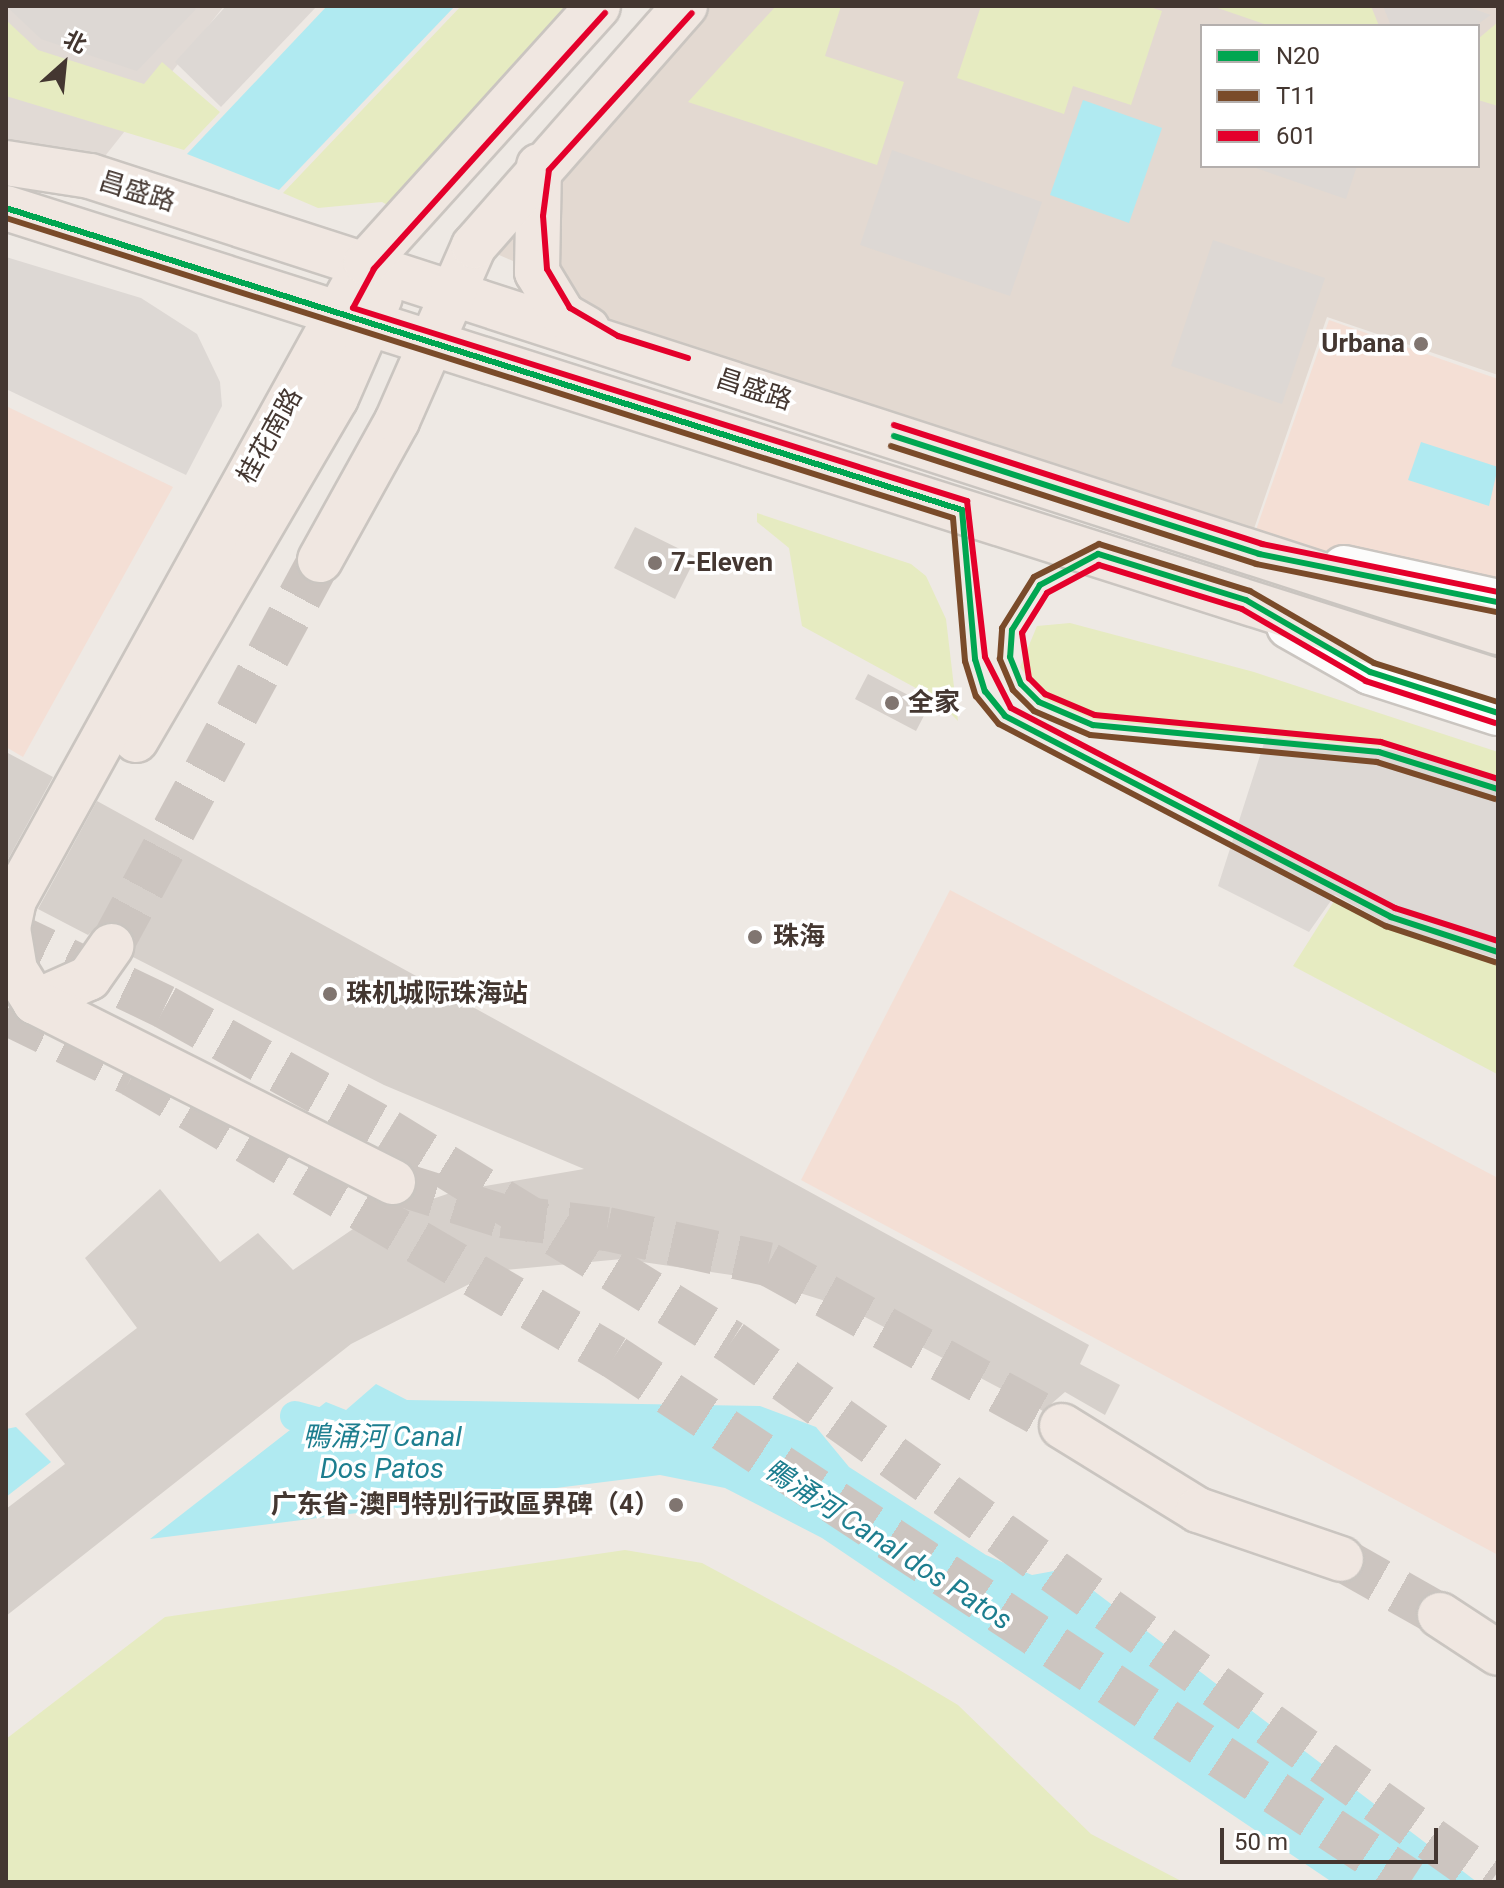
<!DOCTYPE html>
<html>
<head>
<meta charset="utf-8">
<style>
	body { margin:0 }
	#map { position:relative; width:1504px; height:1888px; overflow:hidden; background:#eee9e4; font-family:Roboto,"Noto Sans SC",sans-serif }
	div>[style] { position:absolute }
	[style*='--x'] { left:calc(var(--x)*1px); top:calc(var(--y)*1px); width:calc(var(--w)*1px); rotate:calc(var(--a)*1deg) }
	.residential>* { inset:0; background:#e3d9d1 }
	.commercial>* { inset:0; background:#f4dfd5 }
	.industrial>* { inset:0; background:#e1dad5 }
	.green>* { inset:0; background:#e6ebc1 }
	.parking>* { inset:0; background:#ddd8d4 }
	.water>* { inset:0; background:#b0eaf1 }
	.canal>* { height:30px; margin:-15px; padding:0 15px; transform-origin:15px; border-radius:15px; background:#b0eaf1 }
	.building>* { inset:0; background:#d6d0cb }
	.major-tunnel>* { height:44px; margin-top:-22px; transform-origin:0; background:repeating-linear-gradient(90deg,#ccc5c0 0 44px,transparent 0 66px) }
	.highway-tunnel>* { height:44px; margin-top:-22px; transform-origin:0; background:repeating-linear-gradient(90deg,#ccc5c0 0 44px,transparent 0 66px) }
	.roads { filter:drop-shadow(2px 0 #cac5c0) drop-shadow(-2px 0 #cac5c0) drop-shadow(0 2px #cac5c0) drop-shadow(0 -2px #cac5c0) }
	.minor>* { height:44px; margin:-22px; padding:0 22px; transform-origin:22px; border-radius:22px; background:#fcfcfb }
	.major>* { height:44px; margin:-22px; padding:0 22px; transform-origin:22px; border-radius:22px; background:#f0e7e1 }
	.bus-1>* { height:6px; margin:-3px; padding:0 3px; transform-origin:3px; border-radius:3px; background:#00a651 }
	.bus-2>* { height:6px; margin:-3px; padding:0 3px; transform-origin:3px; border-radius:3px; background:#7a4b2a }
	.bus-3>* { height:6px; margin:-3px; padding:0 3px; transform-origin:3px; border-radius:3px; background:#e4002b }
	.dots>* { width:22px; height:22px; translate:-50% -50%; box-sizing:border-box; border:4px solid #fff; border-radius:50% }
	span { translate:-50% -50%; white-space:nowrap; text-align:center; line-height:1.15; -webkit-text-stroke:7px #fff; paint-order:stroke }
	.street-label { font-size:26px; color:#443731 }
	.poi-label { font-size:26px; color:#443731; font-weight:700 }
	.right { translate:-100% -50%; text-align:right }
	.left { translate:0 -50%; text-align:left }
	.water-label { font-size:28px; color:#1d7e8f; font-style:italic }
	.frame { position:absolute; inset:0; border:8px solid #443731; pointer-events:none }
	.legend { position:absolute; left:1200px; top:24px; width:280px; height:144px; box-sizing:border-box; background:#fff; border:2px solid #b4afad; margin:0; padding:10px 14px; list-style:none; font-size:24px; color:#443731 }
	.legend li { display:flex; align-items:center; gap:16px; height:40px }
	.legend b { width:40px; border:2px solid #b4afad }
	.north { position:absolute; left:24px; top:24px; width:80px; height:80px; -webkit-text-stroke:6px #fff; paint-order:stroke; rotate:27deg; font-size:22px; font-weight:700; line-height:32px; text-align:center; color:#443731 }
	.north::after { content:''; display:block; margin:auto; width:28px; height:36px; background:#443731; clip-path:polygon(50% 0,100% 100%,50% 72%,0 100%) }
	.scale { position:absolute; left:1220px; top:1828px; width:218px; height:36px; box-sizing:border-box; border:4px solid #443731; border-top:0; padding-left:10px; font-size:24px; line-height:28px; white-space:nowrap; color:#443731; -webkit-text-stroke:6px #fff; paint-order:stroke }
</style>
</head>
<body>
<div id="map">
	<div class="residential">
		<div style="clip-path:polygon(evenodd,687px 6px,1498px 6px,1498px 375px,1327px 317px,1247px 549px,542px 320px,535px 289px,513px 261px,476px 245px,687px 6px,1202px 26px,1478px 26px,1478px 166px,1202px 166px,1202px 26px)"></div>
	</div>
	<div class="commercial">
		<div style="clip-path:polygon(1329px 320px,1498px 379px,1498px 601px,1249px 550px)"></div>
		<div style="clip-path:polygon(6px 406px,173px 487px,23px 757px,6px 747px)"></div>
		<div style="clip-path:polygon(950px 890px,1498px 1178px,1498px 1555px,801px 1180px)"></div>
	</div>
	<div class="industrial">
		<div style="clip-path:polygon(6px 6px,224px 6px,90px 175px,6px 162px)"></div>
	</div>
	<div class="green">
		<div style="clip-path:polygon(461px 6px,592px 6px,404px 214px,382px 202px,318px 208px,283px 193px)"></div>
		<div style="clip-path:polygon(776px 6px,841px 6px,825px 56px,904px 82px,877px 165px,688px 102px)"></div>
		<div style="clip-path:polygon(981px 6px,1147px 6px,1162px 11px,1131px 105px,1073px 86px,1064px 114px,957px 78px)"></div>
		<div style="clip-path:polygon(1212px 6px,1371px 6px,1379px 26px,1270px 26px)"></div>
		<div style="clip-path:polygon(6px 20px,38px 50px,144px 84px,162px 62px,220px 112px,184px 150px,6px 96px)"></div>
		<div style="clip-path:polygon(1498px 22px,1498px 106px,1478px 100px,1478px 39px)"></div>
		<div style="clip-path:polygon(757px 513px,911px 564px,926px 576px,946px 619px,958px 721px,936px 699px,802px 626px,789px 548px,757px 522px)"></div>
		<div style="clip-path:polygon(1070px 623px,1254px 672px,1498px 752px,1498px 777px,1393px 748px,1095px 720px,1044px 699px,1020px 667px,1037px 626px)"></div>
		<div style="clip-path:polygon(1336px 898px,1387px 926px,1498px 961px,1497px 1074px,1293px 966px)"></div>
		<div style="clip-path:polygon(625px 1550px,702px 1563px,896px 1668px,958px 1705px,1091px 1834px,1183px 1882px,6px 1882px,6px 1739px,165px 1617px)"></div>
	</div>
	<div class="parking">
		<div style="clip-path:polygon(6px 6px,193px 6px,196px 9px,137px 71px,41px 39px)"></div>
		<div style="clip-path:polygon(226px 6px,317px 6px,221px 107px,175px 62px)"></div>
		<div style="clip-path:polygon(1383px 6px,1465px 6px,1491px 15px,1475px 26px,1391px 26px)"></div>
		<div style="clip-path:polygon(892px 150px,1042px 202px,1010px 296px,860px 245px)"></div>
		<div style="clip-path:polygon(1250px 166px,1357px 166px,1346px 199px)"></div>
		<div style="clip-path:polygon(1213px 240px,1325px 278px,1282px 404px,1171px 366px)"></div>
		<div style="clip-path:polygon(6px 257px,141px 298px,197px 334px,220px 382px,222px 406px,186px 475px,6px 389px)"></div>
		<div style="clip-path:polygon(1266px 737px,1393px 750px,1498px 780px,1498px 959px,1388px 924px,1335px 895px,1309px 932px,1218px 886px)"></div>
	</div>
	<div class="water">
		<div style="clip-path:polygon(327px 6px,455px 6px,279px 190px,187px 154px)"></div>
		<div style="clip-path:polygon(1083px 100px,1162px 128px,1129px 223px,1050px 195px)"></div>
		<div style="clip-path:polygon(1421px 442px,1498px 467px,1489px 506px,1408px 480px)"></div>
		<div style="clip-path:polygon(376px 1384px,407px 1400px,760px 1406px,816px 1427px,849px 1467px,986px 1555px,1032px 1575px,1065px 1569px,1477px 1882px,1332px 1882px,822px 1538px,725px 1488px,660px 1475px,150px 1539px,326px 1402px,346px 1410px)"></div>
		<div style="clip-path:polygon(16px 1427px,51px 1462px,6px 1497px,6px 1429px)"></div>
	</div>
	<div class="canal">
		<div style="--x:295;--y:1416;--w:50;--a:15.2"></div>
	</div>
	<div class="building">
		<div style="clip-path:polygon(635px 527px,696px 557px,675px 599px,614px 568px)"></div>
		<div style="clip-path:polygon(868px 674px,929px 706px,916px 731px,855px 699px)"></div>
		<div style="clip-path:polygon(6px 752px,53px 777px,6px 863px)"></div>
		<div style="clip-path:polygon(97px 801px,1089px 1345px,1080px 1364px,1120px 1385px,1105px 1415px,1065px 1392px,1043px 1411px,848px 1308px,752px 1278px,622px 1259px,495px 1271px,351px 1344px,6px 1616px,6px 1509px,65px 1464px,25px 1414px,137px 1328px,85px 1258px,160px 1189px,220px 1262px,258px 1233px,293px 1270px,353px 1229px,400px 1210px,456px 1191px,584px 1169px,384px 1085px,133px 957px,134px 936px,124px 925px,101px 923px,88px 935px,38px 909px)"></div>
	</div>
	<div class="major-tunnel">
		<div style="--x:111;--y:946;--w:439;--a:-61.6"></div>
		<div style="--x:393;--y:1182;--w:114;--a:17.3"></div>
		<div style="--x:502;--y:1216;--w:106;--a:7.1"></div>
		<div style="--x:607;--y:1229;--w:165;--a:12.3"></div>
		<div style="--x:768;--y:1264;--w:336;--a:28.9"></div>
		<div style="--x:1341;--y:1559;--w:114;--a:29.5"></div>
	</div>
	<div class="highway-tunnel">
		<div style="--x:6;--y:931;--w:176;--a:25.5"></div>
		<div style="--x:165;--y:1007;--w:255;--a:29.1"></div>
		<div style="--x:388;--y:1131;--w:403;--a:31.6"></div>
		<div style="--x:731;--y:1342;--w:932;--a:35.39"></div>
		<div style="--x:6;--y:1013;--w:141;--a:26"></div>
		<div style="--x:133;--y:1075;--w:558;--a:30.38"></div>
		<div style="--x:614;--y:1357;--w:954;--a:33.37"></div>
	</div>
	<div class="roads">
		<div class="minor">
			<div style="--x:1344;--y:568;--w:158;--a:12.4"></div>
			<div style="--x:1289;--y:626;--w:93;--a:29.6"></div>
			<div style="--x:1370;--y:672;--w:134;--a:17.8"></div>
		</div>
		<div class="major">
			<div style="--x:6;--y:163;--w:85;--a:8.8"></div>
			<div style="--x:90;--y:176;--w:1480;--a:17.95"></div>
			<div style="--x:539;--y:166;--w:106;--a:91.1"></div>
			<div style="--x:537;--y:272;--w:50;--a:58.8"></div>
			<div style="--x:563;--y:315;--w:28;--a:30"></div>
			<div style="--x:6;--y:208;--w:1565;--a:17.62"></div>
			<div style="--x:320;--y:560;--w:159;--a:-61"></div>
			<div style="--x:397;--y:421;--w:191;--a:-66.3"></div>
			<div style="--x:474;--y:246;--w:320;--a:-48.7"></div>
			<div style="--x:136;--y:740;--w:396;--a:-59.7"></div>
			<div style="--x:336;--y:398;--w:110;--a:-66.5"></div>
			<div style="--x:35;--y:1002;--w:59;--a:-24"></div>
			<div style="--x:89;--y:978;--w:39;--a:-55"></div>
			<div style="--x:393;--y:1182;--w:401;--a:-153.3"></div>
			<div style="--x:35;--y:1002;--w:38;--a:-122"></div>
			<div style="--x:15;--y:970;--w:43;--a:-99.5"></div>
			<div style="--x:8;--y:928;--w:29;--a:-78"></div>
			<div style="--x:14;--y:900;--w:728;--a:-61.08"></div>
			<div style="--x:366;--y:263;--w:346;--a:-47.9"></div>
			<div style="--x:1062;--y:1426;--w:160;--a:31.7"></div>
			<div style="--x:1198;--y:1510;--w:151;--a:18.9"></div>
			<div style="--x:1440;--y:1615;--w:69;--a:33.2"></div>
		</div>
	</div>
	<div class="bus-1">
		<div style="--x:6;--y:208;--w:1003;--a:17.53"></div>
		<div style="--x:962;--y:510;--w:150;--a:85"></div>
		<div style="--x:975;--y:659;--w:34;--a:73"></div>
		<div style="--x:985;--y:691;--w:32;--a:51"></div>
		<div style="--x:1005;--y:716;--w:435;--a:27.5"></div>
		<div style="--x:1391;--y:917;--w:113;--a:18.1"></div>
		<div style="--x:894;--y:436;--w:384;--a:17.9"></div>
		<div style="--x:1259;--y:554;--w:244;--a:11.4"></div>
		<div style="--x:1498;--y:713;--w:134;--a:-162.2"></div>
		<div style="--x:1370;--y:672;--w:143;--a:-149.9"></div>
		<div style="--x:1246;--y:600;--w:155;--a:-162.7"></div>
		<div style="--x:1098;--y:554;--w:66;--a:151.9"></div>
		<div style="--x:1040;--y:585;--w:53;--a:121.9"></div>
		<div style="--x:1012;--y:630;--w:27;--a:94"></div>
		<div style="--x:1010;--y:657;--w:29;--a:68"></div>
		<div style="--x:1021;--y:684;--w:25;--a:45"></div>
		<div style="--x:1039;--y:702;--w:59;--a:23.1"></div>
		<div style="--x:1093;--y:725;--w:287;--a:5.4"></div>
		<div style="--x:1379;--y:752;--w:125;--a:17.3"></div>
	</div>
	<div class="bus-2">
		<div style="--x:6;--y:218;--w:993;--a:17.58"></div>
		<div style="--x:953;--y:518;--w:144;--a:85.2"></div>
		<div style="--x:965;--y:661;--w:37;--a:73"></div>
		<div style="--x:976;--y:696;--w:36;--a:51"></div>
		<div style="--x:999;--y:724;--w:437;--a:27.6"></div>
		<div style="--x:1386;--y:926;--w:115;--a:18.3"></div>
		<div style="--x:891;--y:446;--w:384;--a:17.9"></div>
		<div style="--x:1256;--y:564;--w:245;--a:11.3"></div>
		<div style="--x:1495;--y:799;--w:124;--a:-162.6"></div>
		<div style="--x:1377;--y:762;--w:288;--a:-174.6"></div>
		<div style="--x:1090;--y:735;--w:61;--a:-156.8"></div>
		<div style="--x:1034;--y:711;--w:30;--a:-135"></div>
		<div style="--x:1013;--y:690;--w:34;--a:-113"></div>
		<div style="--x:1000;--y:659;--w:31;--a:-86"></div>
		<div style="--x:1002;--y:628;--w:60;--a:-57.9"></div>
		<div style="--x:1034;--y:577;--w:73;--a:-26.9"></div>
		<div style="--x:1099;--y:544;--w:158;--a:17.3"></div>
		<div style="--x:1250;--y:591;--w:143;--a:30.1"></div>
		<div style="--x:1374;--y:663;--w:130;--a:17.5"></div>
	</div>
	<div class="bus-3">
		<div style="--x:605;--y:13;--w:345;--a:132.1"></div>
		<div style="--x:374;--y:269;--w:44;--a:118.3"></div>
		<div style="--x:353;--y:308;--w:644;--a:17.45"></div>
		<div style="--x:967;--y:501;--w:157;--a:83.4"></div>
		<div style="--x:985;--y:657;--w:57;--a:63"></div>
		<div style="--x:1011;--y:708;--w:433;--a:27.5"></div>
		<div style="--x:1395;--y:908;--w:108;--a:17.8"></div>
		<div style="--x:688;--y:358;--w:73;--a:-162.6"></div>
		<div style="--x:618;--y:336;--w:56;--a:-149.7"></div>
		<div style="--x:570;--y:308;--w:45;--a:-120.5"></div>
		<div style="--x:547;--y:269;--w:53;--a:-94.3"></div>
		<div style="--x:543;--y:216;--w:46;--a:-82.6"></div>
		<div style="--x:549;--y:170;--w:212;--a:-47.7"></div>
		<div style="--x:894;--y:425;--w:387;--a:17.9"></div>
		<div style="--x:1262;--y:544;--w:241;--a:11.5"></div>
		<div style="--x:1495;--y:723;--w:136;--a:-162"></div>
		<div style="--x:1366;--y:681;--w:143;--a:-149.9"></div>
		<div style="--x:1242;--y:609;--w:150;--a:-162.9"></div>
		<div style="--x:1099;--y:565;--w:59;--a:151.7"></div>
		<div style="--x:1047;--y:593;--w:47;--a:122"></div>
		<div style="--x:1022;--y:633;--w:46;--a:81.2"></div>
		<div style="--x:1029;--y:678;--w:23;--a:45"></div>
		<div style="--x:1045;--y:694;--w:54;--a:22.8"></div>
		<div style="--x:1095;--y:715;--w:287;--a:5.4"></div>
		<div style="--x:1381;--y:742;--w:123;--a:17.5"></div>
	</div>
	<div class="dots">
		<div style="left:1421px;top:344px;background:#807570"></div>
		<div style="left:655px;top:563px;background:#807570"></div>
		<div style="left:892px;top:703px;background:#807570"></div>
		<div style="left:755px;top:937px;background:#807570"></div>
		<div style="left:330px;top:994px;background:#807570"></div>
		<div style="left:676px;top:1505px;background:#807570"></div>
	</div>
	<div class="street-label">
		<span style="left:137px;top:192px;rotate:17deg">昌盛路</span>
		<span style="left:754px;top:390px;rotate:18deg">昌盛路</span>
		<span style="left:270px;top:436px;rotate:-61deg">桂花南路</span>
	</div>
	<div class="poi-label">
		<span class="right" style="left:1405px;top:344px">Urbana</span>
		<span class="left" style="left:671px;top:563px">7-Eleven</span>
		<span class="left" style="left:908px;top:703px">全家</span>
		<span class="left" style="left:773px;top:937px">珠海</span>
		<span class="left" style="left:346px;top:994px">珠机城际珠海站</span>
		<span class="right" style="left:660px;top:1505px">广东省-澳門特別行政區界碑（4）</span>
	</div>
	<div class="water-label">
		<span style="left:382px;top:1453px">鴨涌河 Canal<br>Dos Patos</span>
		<span style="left:888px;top:1545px;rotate:33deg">鴨涌河 Canal dos Patos</span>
	</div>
	<div class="frame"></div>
	<ul class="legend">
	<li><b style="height:10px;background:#00a651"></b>N20</li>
	<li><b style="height:10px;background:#7a4b2a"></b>T11</li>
	<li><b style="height:10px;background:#e4002b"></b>601</li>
	</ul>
	<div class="north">北</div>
	<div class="scale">50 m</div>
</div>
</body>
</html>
